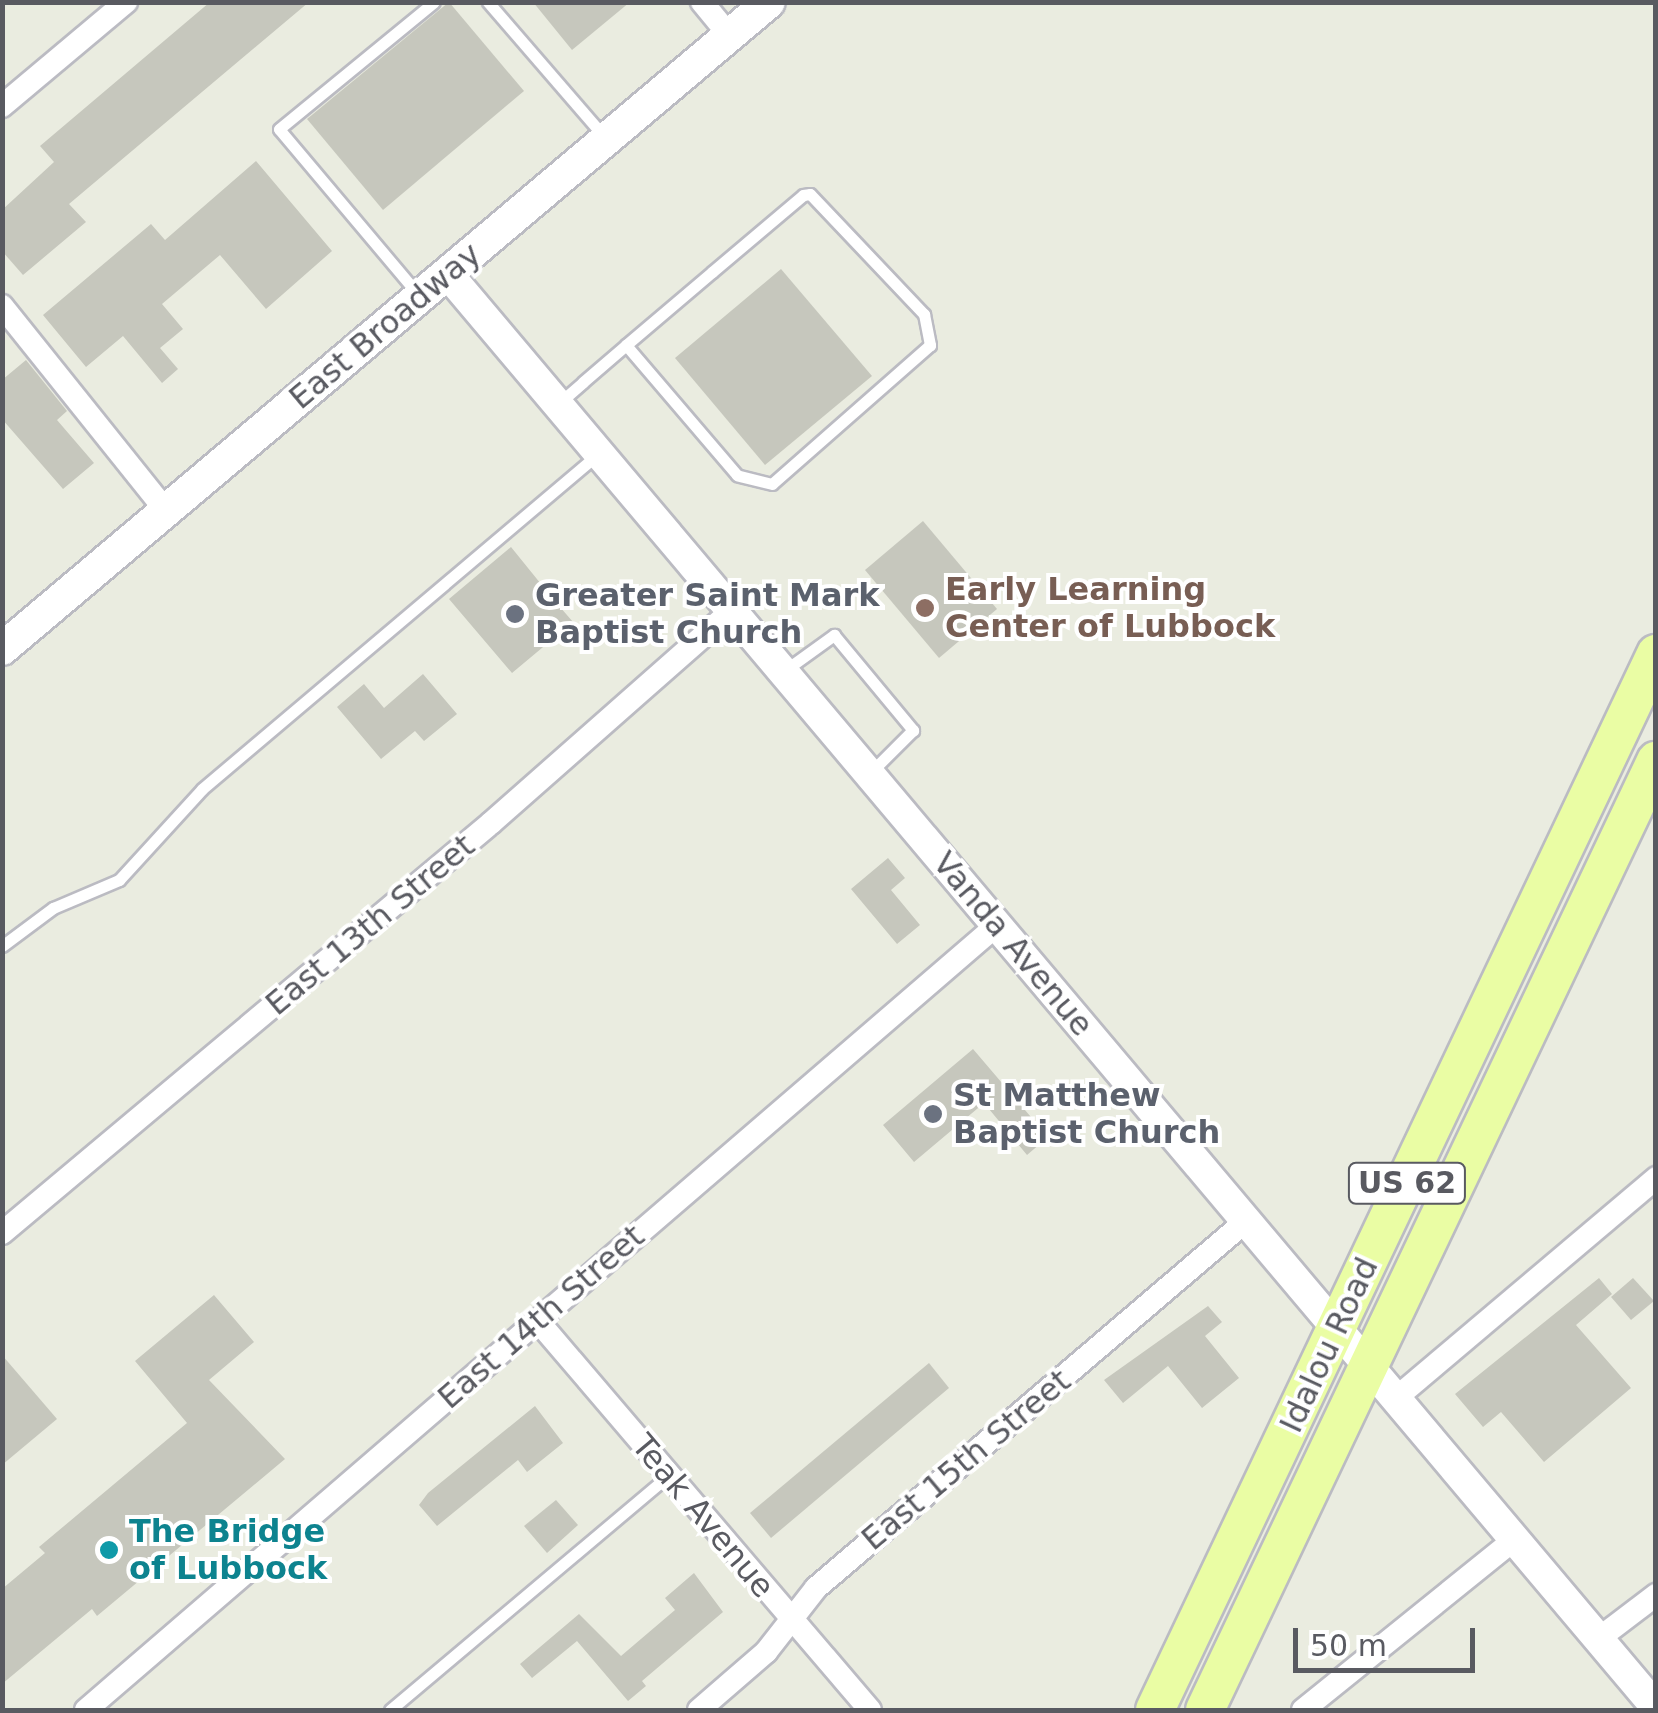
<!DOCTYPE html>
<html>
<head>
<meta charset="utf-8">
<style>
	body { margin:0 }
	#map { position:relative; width:1658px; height:1713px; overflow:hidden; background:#eaece0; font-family:"DejaVu Sans",sans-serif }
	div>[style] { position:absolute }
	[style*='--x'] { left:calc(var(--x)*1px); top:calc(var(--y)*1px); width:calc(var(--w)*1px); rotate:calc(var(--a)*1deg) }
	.building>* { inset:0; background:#c6c7bd }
	.roads { filter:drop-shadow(2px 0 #bbbbc2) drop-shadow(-2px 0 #bbbbc2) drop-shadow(0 2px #bbbbc2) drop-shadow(0 -2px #bbbbc2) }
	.service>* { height:11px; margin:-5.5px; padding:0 5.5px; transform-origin:5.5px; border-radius:5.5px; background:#fff }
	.minor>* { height:22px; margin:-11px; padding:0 11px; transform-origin:11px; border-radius:11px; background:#fff }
	.tertiary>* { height:30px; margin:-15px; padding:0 15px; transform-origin:15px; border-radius:15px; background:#fff }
	.secondary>* { height:32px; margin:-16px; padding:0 16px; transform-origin:16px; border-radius:16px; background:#fff }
	.primary>* { height:38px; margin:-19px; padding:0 19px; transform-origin:19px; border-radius:19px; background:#eafda4 }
	.dots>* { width:28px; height:28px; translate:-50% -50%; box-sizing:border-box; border:5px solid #fff; border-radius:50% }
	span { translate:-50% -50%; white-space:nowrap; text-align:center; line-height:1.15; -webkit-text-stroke:8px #fff; paint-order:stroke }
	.shield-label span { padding:2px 8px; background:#fff; border:2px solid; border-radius:8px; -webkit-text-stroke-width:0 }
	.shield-label { font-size:30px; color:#595a61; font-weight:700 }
	.street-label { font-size:32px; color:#595a61 }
	.education-label { font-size:32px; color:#785e54; font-weight:700 }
	.left { translate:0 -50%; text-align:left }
	.worship-label { font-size:32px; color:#5b616d; font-weight:700 }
	.culture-label { font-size:32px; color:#0d838f; font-weight:700 }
	.frame { position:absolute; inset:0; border:5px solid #595a61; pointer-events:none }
	.scale { position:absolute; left:1293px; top:1628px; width:182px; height:45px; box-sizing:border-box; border:5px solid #595a61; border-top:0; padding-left:12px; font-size:30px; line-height:35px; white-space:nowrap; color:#595a61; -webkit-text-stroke:8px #fff; paint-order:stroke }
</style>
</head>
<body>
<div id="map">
	<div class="building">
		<div style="clip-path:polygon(210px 2px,309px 2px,69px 204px,86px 222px,23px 275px,2px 251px,2px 210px,54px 162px,40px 146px)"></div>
		<div style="clip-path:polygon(449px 2px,524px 91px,383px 210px,307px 119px)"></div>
		<div style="clip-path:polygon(533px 2px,630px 2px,572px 50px)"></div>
		<div style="clip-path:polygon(256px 161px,332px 251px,266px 309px,220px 255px,162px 304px,183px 329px,160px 348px,178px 369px,162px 383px,123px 336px,86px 367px,43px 315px,151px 224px,165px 240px)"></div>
		<div style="clip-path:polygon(781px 269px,872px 376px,765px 465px,675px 358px)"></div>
		<div style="clip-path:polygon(26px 360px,67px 411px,57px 420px,94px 463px,63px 489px,2px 419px,2px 380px)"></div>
		<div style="clip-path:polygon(923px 521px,997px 609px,939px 658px,865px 570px)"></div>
		<div style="clip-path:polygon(511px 547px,545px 589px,554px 582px,569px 600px,560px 607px,573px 622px,512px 673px,449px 599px)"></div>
		<div style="clip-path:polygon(423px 674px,457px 714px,424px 741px,415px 731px,381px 759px,337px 707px,364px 684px,384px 708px)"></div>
		<div style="clip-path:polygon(888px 858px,905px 878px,891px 890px,920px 925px,897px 944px,851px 889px)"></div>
		<div style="clip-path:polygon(973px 1049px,1048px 1137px,1027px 1155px,984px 1103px,914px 1162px,883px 1125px)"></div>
		<div style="clip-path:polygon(1599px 1278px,1612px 1294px,1576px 1325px,1631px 1388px,1544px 1462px,1501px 1412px,1483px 1427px,1455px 1394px)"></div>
		<div style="clip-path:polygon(1633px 1278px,1654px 1301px,1631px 1320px,1611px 1297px)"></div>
		<div style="clip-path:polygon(214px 1295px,254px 1342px,209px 1380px,285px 1459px,97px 1616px,92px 1609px,2px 1684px,2px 1589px,45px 1553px,39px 1547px,187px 1423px,135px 1361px)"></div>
		<div style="clip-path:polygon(1208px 1306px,1222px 1322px,1205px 1336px,1239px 1378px,1202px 1408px,1168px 1366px,1123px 1403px,1104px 1380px)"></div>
		<div style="clip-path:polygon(2px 1355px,57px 1419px,2px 1465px)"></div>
		<div style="clip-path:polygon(929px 1363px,949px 1388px,771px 1538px,750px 1513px)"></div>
		<div style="clip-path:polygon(535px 1406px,563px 1443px,527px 1472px,518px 1460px,437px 1526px,419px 1505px,428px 1493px)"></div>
		<div style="clip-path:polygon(556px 1500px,578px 1525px,547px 1553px,524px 1526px)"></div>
		<div style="clip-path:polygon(694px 1573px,723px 1612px,642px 1681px,646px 1686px,628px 1701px,577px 1641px,532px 1678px,520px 1664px,579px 1614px,621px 1656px,675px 1610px,665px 1598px)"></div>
	</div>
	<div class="roads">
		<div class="service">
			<div style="--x:488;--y:2;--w:176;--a:49.2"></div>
			<div style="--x:417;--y:293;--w:214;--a:-130.1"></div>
			<div style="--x:279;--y:129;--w:200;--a:-39.3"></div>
			<div style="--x:558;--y:404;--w:33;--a:-41"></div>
			<div style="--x:583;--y:382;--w:57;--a:-40.7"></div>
			<div style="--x:626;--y:345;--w:113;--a:-40.3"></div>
			<div style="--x:712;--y:272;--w:119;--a:-40.2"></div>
			<div style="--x:803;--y:195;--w:7;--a:-8"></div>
			<div style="--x:810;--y:194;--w:166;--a:46.5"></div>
			<div style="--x:924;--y:314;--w:32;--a:79"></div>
			<div style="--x:930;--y:345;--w:210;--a:138.7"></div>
			<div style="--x:772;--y:484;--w:36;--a:-166"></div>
			<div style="--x:737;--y:475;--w:171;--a:-130.5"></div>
			<div style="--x:784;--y:671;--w:62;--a:-35.8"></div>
			<div style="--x:834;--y:635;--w:124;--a:50.3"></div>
			<div style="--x:913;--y:730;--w:61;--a:135"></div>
			<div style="--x:2;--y:946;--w:64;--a:-36.7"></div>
			<div style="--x:53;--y:908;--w:72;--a:-23"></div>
			<div style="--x:119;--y:880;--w:123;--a:-47.6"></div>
			<div style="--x:202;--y:789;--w:517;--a:-40.22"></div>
			<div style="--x:390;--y:1710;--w:365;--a:-40.1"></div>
		</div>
		<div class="minor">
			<div style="--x:702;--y:2;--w:44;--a:50.5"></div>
			<div style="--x:2;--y:106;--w:162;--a:-40"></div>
			<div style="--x:2;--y:306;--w:263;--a:51.3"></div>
			<div style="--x:2;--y:1233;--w:638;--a:-39.98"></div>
			<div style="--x:491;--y:823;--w:322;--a:-41.4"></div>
			<div style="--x:537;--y:1320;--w:513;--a:49.51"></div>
			<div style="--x:1396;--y:1398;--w:341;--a:-40.2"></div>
			<div style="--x:1598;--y:1639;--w:73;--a:-37.2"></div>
			<div style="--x:86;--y:1710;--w:1203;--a:-40.75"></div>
			<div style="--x:699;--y:1710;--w:89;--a:-40.9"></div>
			<div style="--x:766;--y:1652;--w:81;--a:-52"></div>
			<div style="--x:816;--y:1588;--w:565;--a:-40.48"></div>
			<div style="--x:1303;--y:1710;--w:272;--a:-38.9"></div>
		</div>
		<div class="tertiary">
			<div style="--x:447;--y:273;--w:1876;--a:49.87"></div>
		</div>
		<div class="secondary">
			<div style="--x:2;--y:649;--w:1003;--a:-40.15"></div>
		</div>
		<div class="primary">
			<div style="--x:1155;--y:1710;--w:1169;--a:-64.62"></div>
			<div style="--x:1205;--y:1710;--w:1051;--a:-64.58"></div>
		</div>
	</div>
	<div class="dots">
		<div style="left:925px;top:608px;background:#8d6e63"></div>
		<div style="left:515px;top:614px;background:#6b7280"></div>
		<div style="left:933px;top:1114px;background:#6b7280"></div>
		<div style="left:109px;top:1550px;background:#0f9aa8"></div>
	</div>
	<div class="shield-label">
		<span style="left:1407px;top:1183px">US 62</span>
	</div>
	<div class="street-label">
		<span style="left:385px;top:326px;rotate:-40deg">East Broadway</span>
		<span style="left:370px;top:925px;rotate:-40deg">East 13th Street</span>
		<span style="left:1013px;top:944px;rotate:50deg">Vanda Avenue</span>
		<span style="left:541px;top:1317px;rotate:-41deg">East 14th Street</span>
		<span style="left:1329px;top:1345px;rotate:-65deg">Idalou Road</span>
		<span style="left:966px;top:1460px;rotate:-40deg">East 15th Street</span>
		<span style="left:703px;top:1516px;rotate:50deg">Teak Avenue</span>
	</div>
	<div class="education-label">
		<span class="left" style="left:945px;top:608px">Early Learning<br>Center of Lubbock</span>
	</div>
	<div class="worship-label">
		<span class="left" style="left:535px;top:614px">Greater Saint Mark<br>Baptist Church</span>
		<span class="left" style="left:953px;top:1114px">St Matthew<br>Baptist Church</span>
	</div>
	<div class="culture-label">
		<span class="left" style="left:129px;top:1550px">The Bridge<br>of Lubbock</span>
	</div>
	<div class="frame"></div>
	<div class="scale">50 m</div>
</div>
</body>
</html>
